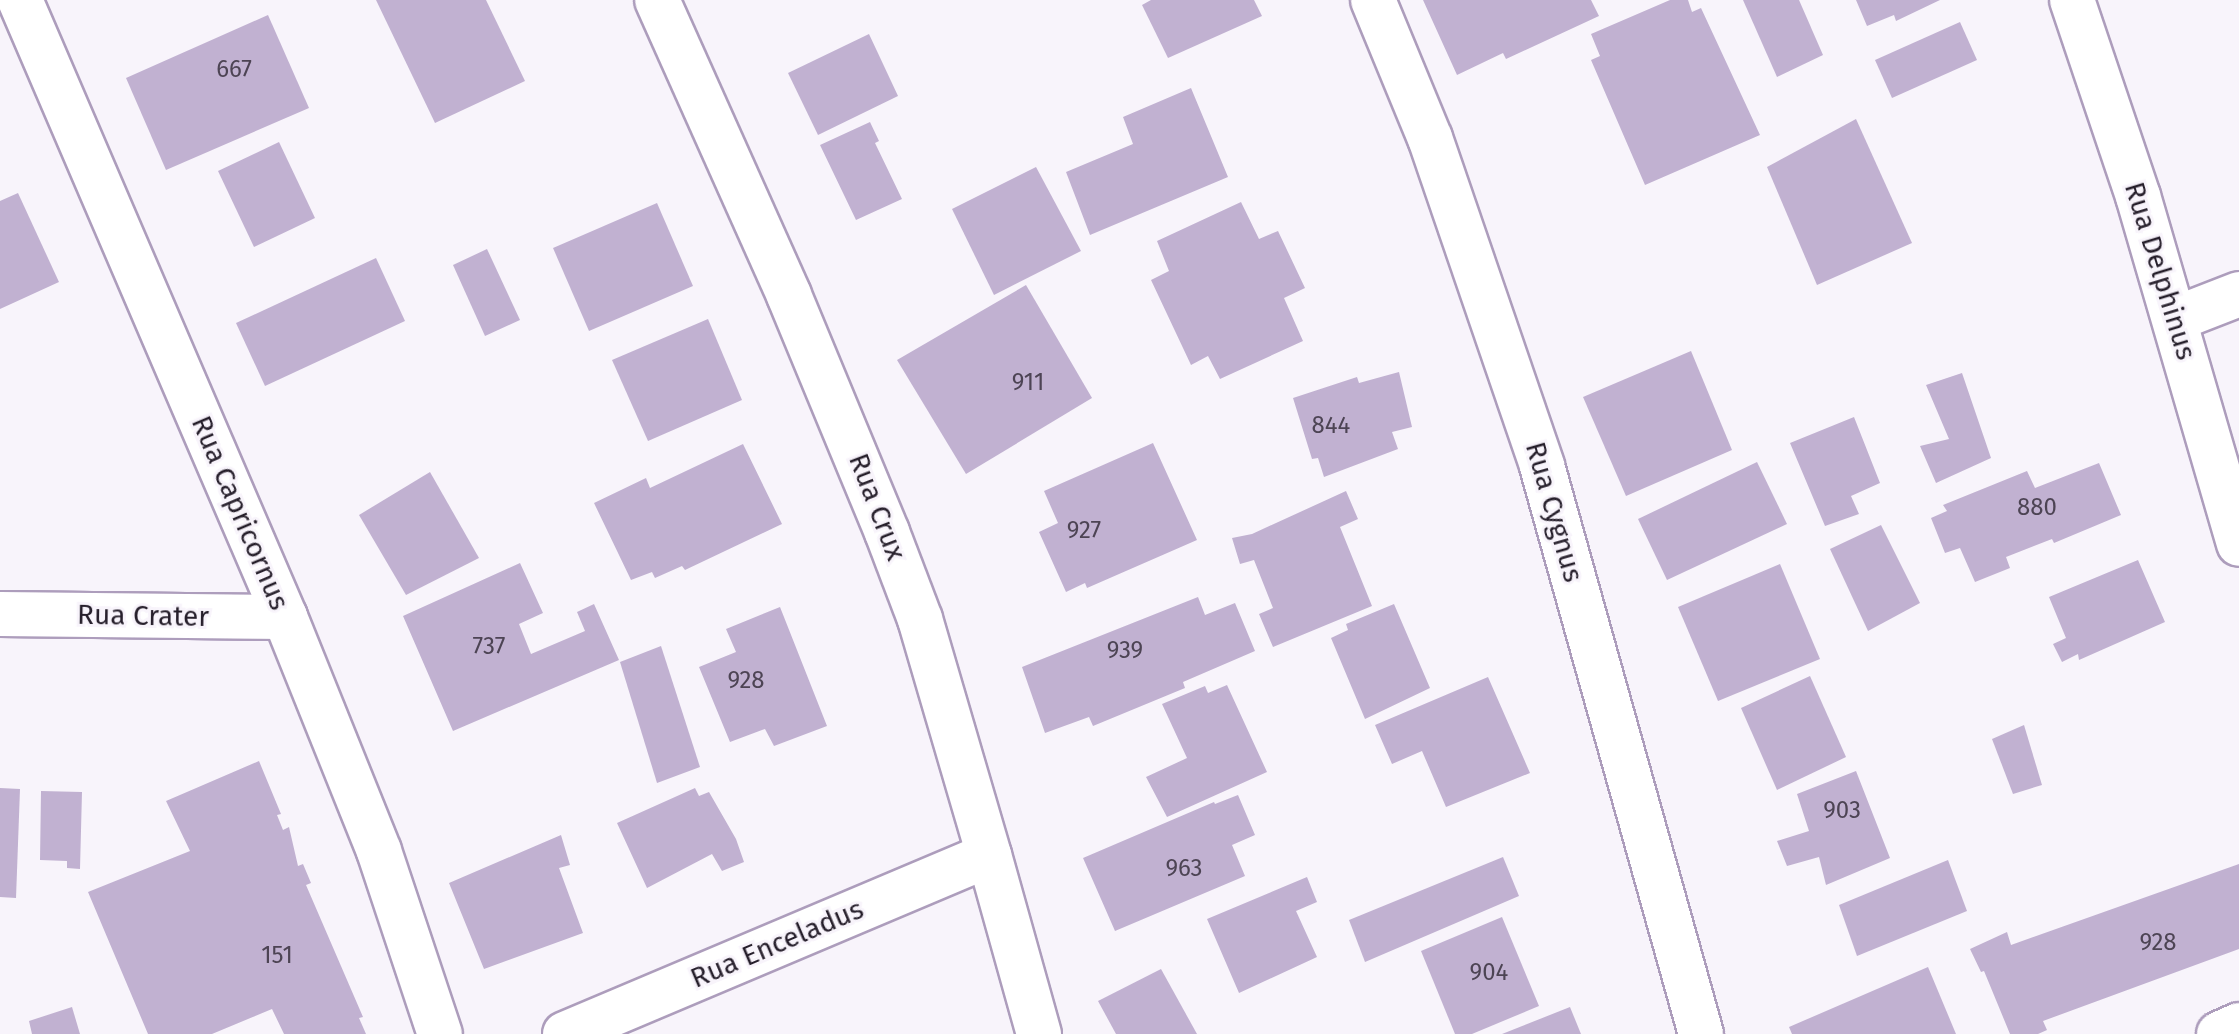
<!DOCTYPE html>
<html>
<head>
<meta charset="utf-8">
<style>
	body { margin:0 }
	#map { position:relative; width:2239px; height:1034px; overflow:hidden; background:#f8f4fb; font-family:"Fira Sans",sans-serif }
	div>[style] { position:absolute }
	[style*='--x'] { left:calc(var(--x)*1px); top:calc(var(--y)*1px); width:calc(var(--w)*1px); rotate:calc(var(--a)*1deg) }
	.building>* { inset:0; background:#c1b1d1 }
	.roads { filter:drop-shadow(2px 0 #ad9dbc) drop-shadow(-2px 0 #ad9dbc) drop-shadow(0 2px #ad9dbc) drop-shadow(0 -2px #ad9dbc) }
	.minor>* { height:44px; margin:-22px; padding:0 22px; transform-origin:22px; border-radius:22px; background:#fff }
	.tertiary>* { height:44px; margin:-22px; padding:0 22px; transform-origin:22px; border-radius:22px; background:#fff }
	span { translate:-50% -50%; white-space:nowrap; text-align:center; line-height:1.15; -webkit-text-stroke:6px #f8f4fb; paint-order:stroke }
	.number-label { font-size:24px; color:#4d4454 }
	.number-label span { -webkit-text-stroke-width:0 }
	.street-label { font-size:28px; color:#261f2b }
</style>
</head>
<body>
<div id="map">
	<div class="building">
		<div style="clip-path:polygon(376px 0,486px 0,525px 81px,435px 123px)"></div>
		<div style="clip-path:polygon(1151px 0,1254px 0,1262px 16px,1168px 58px,1142px 5px)"></div>
		<div style="clip-path:polygon(1423px 0,1591px 0,1599px 16px,1506px 59px,1503px 53px,1457px 75px)"></div>
		<div style="clip-path:polygon(1670px 0,1688px 0,1692px 12px,1701px 8px,1760px 135px,1645px 185px,1591px 60px,1600px 56px,1591px 34px)"></div>
		<div style="clip-path:polygon(1743px 0,1799px 0,1823px 55px,1777px 77px)"></div>
		<div style="clip-path:polygon(1856px 0,1940px 0,1896px 21px,1894px 15px,1867px 26px)"></div>
		<div style="clip-path:polygon(268px 15px,309px 108px,166px 170px,126px 78px)"></div>
		<div style="clip-path:polygon(1960px 22px,1977px 60px,1892px 98px,1875px 60px)"></div>
		<div style="clip-path:polygon(869px 34px,898px 96px,818px 135px,788px 73px)"></div>
		<div style="clip-path:polygon(1191px 88px,1228px 177px,1090px 235px,1066px 172px,1133px 144px,1123px 117px)"></div>
		<div style="clip-path:polygon(1856px 119px,1912px 243px,1817px 285px,1767px 167px)"></div>
		<div style="clip-path:polygon(870px 122px,879px 141px,875px 143px,902px 199px,856px 220px,820px 145px)"></div>
		<div style="clip-path:polygon(279px 142px,315px 218px,254px 247px,218px 171px)"></div>
		<div style="clip-path:polygon(1036px 167px,1081px 251px,994px 295px,952px 209px)"></div>
		<div style="clip-path:polygon(18px 193px,59px 282px,0 309px,0 201px)"></div>
		<div style="clip-path:polygon(1241px 202px,1259px 239px,1278px 231px,1305px 288px,1284px 298px,1303px 341px,1220px 379px,1208px 356px,1191px 365px,1151px 280px,1169px 271px,1157px 241px)"></div>
		<div style="clip-path:polygon(657px 203px,693px 286px,589px 331px,553px 248px)"></div>
		<div style="clip-path:polygon(487px 249px,520px 320px,485px 336px,453px 265px)"></div>
		<div style="clip-path:polygon(376px 258px,405px 321px,265px 386px,236px 323px)"></div>
		<div style="clip-path:polygon(1026px 285px,1092px 398px,966px 474px,897px 360px)"></div>
		<div style="clip-path:polygon(708px 319px,742px 400px,648px 441px,612px 360px)"></div>
		<div style="clip-path:polygon(1691px 351px,1732px 450px,1626px 496px,1583px 397px)"></div>
		<div style="clip-path:polygon(1399px 372px,1412px 427px,1392px 432px,1398px 449px,1324px 477px,1318px 458px,1312px 459px,1293px 398px,1357px 377px,1359px 383px)"></div>
		<div style="clip-path:polygon(1962px 373px,1991px 458px,1936px 483px,1920px 446px,1949px 439px,1926px 385px)"></div>
		<div style="clip-path:polygon(1854px 417px,1880px 483px,1851px 496px,1859px 514px,1825px 526px,1790px 443px)"></div>
		<div style="clip-path:polygon(1153px 443px,1197px 540px,1087px 588px,1085px 583px,1066px 592px,1039px 532px,1058px 523px,1044px 491px)"></div>
		<div style="clip-path:polygon(743px 444px,782px 524px,685px 570px,682px 566px,655px 578px,652px 572px,631px 580px,594px 503px,646px 478px,650px 488px)"></div>
		<div style="clip-path:polygon(1757px 462px,1787px 524px,1667px 580px,1638px 519px)"></div>
		<div style="clip-path:polygon(2099px 463px,2121px 515px,2054px 543px,2052px 539px,2006px 557px,2010px 568px,1975px 582px,1960px 548px,1945px 553px,1931px 518px,1947px 511px,1943px 505px,2027px 471px,2035px 488px)"></div>
		<div style="clip-path:polygon(430px 472px,479px 558px,406px 595px,359px 515px)"></div>
		<div style="clip-path:polygon(1346px 491px,1358px 519px,1340px 527px,1372px 606px,1273px 647px,1259px 614px,1273px 608px,1254px 560px,1240px 564px,1232px 538px,1252px 534px)"></div>
		<div style="clip-path:polygon(1881px 525px,1920px 603px,1868px 631px,1830px 549px)"></div>
		<div style="clip-path:polygon(2138px 560px,2165px 622px,2079px 660px,2078px 654px,2062px 662px,2053px 644px,2066px 638px,2049px 597px)"></div>
		<div style="clip-path:polygon(520px 563px,543px 613px,519px 624px,531px 654px,585px 631px,577px 612px,594px 604px,619px 660px,453px 731px,403px 616px)"></div>
		<div style="clip-path:polygon(1780px 564px,1820px 659px,1718px 701px,1678px 607px)"></div>
		<div style="clip-path:polygon(1198px 597px,1205px 615px,1235px 603px,1255px 651px,1183px 682px,1185px 688px,1093px 726px,1089px 717px,1045px 733px,1022px 667px)"></div>
		<div style="clip-path:polygon(1394px 604px,1430px 688px,1365px 719px,1331px 638px,1348px 630px,1346px 624px)"></div>
		<div style="clip-path:polygon(780px 607px,827px 726px,774px 746px,765px 729px,730px 742px,699px 667px,736px 652px,726px 629px)"></div>
		<div style="clip-path:polygon(661px 646px,700px 767px,657px 783px,620px 662px)"></div>
		<div style="clip-path:polygon(1810px 676px,1846px 757px,1777px 790px,1741px 708px)"></div>
		<div style="clip-path:polygon(1488px 677px,1530px 773px,1446px 807px,1422px 751px,1392px 764px,1375px 725px)"></div>
		<div style="clip-path:polygon(1227px 685px,1267px 772px,1167px 817px,1146px 777px,1187px 758px,1162px 704px,1205px 686px,1208px 693px)"></div>
		<div style="clip-path:polygon(2024px 725px,2042px 785px,2013px 794px,1992px 739px)"></div>
		<div style="clip-path:polygon(259px 761px,281px 814px,277px 815px,283px 830px,289px 827px,298px 866px,303px 864px,311px 883px,306px 885px,363px 1017px,359px 1018px,366px 1034px,284px 1034px,272px 1009px,212px 1034px,148px 1034px,88px 892px,190px 851px,166px 801px)"></div>
		<div style="clip-path:polygon(1856px 771px,1890px 858px,1826px 885px,1819px 857px,1787px 866px,1777px 841px,1809px 831px,1797px 794px)"></div>
		<div style="clip-path:polygon(0 788px,20px 789px,16px 898px,0 897px)"></div>
		<div style="clip-path:polygon(695px 788px,699px 796px,709px 792px,736px 839px,744px 862px,722px 871px,712px 854px,647px 888px,617px 823px)"></div>
		<div style="clip-path:polygon(41px 791px,82px 792px,80px 869px,67px 868px,67px 861px,40px 860px)"></div>
		<div style="clip-path:polygon(1238px 795px,1255px 835px,1232px 845px,1245px 876px,1115px 931px,1083px 858px,1214px 802px,1215px 804px)"></div>
		<div style="clip-path:polygon(561px 835px,570px 865px,559px 868px,583px 933px,484px 969px,449px 883px)"></div>
		<div style="clip-path:polygon(1503px 857px,1519px 896px,1365px 962px,1349px 920px)"></div>
		<div style="clip-path:polygon(1948px 860px,1967px 911px,1857px 956px,1839px 905px)"></div>
		<div style="clip-path:polygon(2239px 864px,2239px 949px,2043px 1021px,2047px 1030px,2038px 1034px,2010px 1034px,1984px 971px,1981px 972px,1970px 949px,2007px 932px,2011px 945px)"></div>
		<div style="clip-path:polygon(1307px 877px,1317px 902px,1296px 911px,1317px 957px,1239px 993px,1207px 919px)"></div>
		<div style="clip-path:polygon(1502px 917px,1539px 1006px,1472px 1034px,1455px 1034px,1421px 951px)"></div>
		<div style="clip-path:polygon(1928px 967px,1956px 1034px,1792px 1034px,1789px 1027px)"></div>
		<div style="clip-path:polygon(1161px 969px,1197px 1034px,1116px 1034px,1098px 1001px)"></div>
		<div style="clip-path:polygon(72px 1007px,80px 1034px,32px 1034px,29px 1021px)"></div>
		<div style="clip-path:polygon(1570px 1007px,1581px 1034px,1502px 1034px)"></div>
	</div>
	<div class="roads">
		<div class="minor">
			<div style="--x:20;--y:0;--w:672;--a:66.76"></div>
			<div style="--x:1373;--y:0;--w:149;--a:67.6"></div>
			<div style="--x:1430;--y:138;--w:347;--a:71.1"></div>
			<div style="--x:1542;--y:466;--w:590;--a:74.36"></div>
			<div style="--x:2072;--y:0;--w:207;--a:71.4"></div>
			<div style="--x:2138;--y:196;--w:362;--a:73.8"></div>
			<div style="--x:2175;--y:319;--w:69;--a:-21.3"></div>
			<div style="--x:989;--y:855;--w:186;--a:74.4"></div>
			<div style="--x:2219;--y:1034;--w:22;--a:-24"></div>
		</div>
		<div class="tertiary">
			<div style="--x:0;--y:614;--w:285;--a:0.6"></div>
			<div style="--x:285;--y:617;--w:252;--a:68.1"></div>
			<div style="--x:379;--y:851;--w:193;--a:71.6"></div>
			<div style="--x:565;--y:1034;--w:460;--a:-22.9"></div>
			<div style="--x:989;--y:855;--w:246;--a:-106.3"></div>
			<div style="--x:920;--y:619;--w:93;--a:-110.8"></div>
			<div style="--x:887;--y:532;--w:256;--a:-112.5"></div>
			<div style="--x:789;--y:295;--w:323;--a:-114.1"></div>
		</div>
	</div>
	<div class="number-label">
		<span style="left:234px;top:70px">667</span>
		<span style="left:1028px;top:383px">911</span>
		<span style="left:1331px;top:426px">844</span>
		<span style="left:2037px;top:508px">880</span>
		<span style="left:1084px;top:531px">927</span>
		<span style="left:489px;top:647px">737</span>
		<span style="left:1125px;top:651px">939</span>
		<span style="left:746px;top:681px">928</span>
		<span style="left:1842px;top:811px">903</span>
		<span style="left:1184px;top:869px">963</span>
		<span style="left:2158px;top:943px">928</span>
		<span style="left:277px;top:956px">151</span>
		<span style="left:1489px;top:973px">904</span>
	</div>
	<div class="street-label">
		<span style="left:2160px;top:271px;rotate:73deg">Rua Delphinus</span>
		<span style="left:877px;top:507px;rotate:69deg">Rua Crux</span>
		<span style="left:1554px;top:512px;rotate:74deg">Rua Cygnus</span>
		<span style="left:240px;top:513px;rotate:67deg">Rua Capricornus</span>
		<span style="left:143px;top:616px;rotate:1deg">Rua Crater</span>
		<span style="left:777px;top:944px;rotate:-23deg">Rua Enceladus</span>
	</div>
</div>
</body>
</html>
